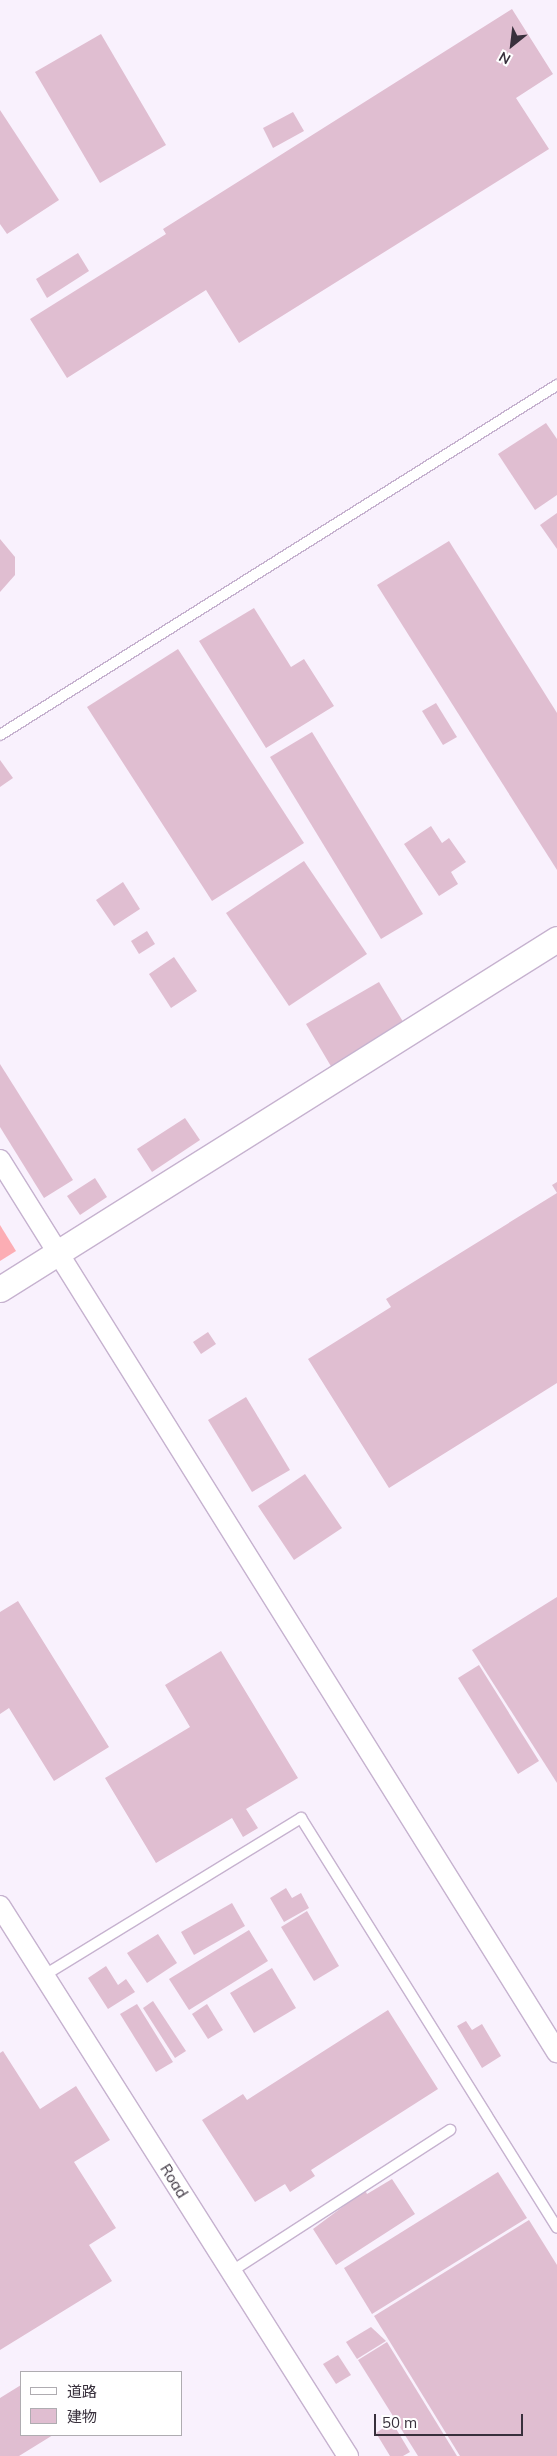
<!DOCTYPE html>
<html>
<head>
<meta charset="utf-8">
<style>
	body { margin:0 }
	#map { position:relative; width:557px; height:2456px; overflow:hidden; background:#f9f1fd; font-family:Mulish,"Noto Sans JP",sans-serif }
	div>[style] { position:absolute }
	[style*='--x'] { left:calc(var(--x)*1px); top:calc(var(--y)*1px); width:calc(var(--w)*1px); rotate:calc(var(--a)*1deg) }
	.green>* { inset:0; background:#fcadb4 }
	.building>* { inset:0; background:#e0bed1 }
	.roads { filter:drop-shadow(1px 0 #c6b2cf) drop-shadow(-1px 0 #c6b2cf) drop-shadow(0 1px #c6b2cf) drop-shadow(0 -1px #c6b2cf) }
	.service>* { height:10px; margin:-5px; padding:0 5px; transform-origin:5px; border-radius:5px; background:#fff }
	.minor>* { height:20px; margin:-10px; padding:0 10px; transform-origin:10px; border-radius:10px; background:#fff }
	.tertiary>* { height:25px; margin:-12.5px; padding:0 12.5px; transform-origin:12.5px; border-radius:12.5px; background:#fff }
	span { translate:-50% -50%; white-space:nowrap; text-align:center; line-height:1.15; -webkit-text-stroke:4px #fff; paint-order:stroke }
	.street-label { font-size:15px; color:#38303c }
	.legend { position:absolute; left:20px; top:2371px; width:162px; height:65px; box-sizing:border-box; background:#fff; border:1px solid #afacb1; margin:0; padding:6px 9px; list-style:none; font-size:15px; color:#38303c }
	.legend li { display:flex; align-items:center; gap:10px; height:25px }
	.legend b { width:25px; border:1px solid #afacb1 }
	.north { position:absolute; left:487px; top:20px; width:50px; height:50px; -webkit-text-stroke:4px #fff; paint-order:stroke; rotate:209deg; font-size:14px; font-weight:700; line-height:20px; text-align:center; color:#38303c }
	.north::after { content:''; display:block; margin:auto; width:18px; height:22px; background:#38303c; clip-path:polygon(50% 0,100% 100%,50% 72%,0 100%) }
	.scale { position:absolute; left:374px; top:2414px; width:149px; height:22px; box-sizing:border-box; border:2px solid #38303c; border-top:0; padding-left:6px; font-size:15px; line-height:18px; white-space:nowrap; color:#38303c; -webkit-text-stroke:4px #fff; paint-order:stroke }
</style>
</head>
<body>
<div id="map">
	<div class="green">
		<div style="clip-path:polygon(0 1225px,16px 1251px,0 1261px)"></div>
	</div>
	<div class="building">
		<div style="clip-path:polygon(512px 9px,553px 74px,516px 98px,549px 149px,239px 343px,206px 290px,67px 378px,30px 319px,166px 234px,163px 229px)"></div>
		<div style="clip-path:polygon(101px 34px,166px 145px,100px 183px,35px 72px)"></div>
		<div style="clip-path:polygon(0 110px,59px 200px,7px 234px,0 224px)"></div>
		<div style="clip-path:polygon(293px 112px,304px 131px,273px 148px,263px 128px)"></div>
		<div style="clip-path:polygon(78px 253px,89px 271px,47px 298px,36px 279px)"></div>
		<div style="clip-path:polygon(546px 423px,557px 439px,557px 495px,535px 510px,498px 454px)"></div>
		<div style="clip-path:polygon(557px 513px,557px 549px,540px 525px)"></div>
		<div style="clip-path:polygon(0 539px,15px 557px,15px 575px,0 592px)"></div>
		<div style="clip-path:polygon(449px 541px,557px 713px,557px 870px,377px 585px)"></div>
		<div style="clip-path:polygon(254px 608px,291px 667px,304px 659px,334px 706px,266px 748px,199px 641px)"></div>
		<div style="clip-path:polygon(178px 649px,304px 843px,212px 901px,87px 707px)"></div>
		<div style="clip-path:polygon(436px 703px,457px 737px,443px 745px,422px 711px)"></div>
		<div style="clip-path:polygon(312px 732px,423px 914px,381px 939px,270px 757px)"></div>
		<div style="clip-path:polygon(0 760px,13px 778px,0 787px)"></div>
		<div style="clip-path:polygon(431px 826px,442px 843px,449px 838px,466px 862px,451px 872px,458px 884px,439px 896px,404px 844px)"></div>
		<div style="clip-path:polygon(304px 861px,367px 954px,289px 1006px,226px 913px)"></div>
		<div style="clip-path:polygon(123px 882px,140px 909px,114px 926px,96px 900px)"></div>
		<div style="clip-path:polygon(147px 931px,155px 944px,139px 954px,131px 941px)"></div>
		<div style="clip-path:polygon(174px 957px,197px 991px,171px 1008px,149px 974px)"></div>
		<div style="clip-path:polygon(379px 982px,405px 1025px,332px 1068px,306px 1024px)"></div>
		<div style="clip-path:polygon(0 1064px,73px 1180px,44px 1198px,0 1127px)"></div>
		<div style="clip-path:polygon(185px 1118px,200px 1140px,152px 1172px,137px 1149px)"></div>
		<div style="clip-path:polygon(95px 1178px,107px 1197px,80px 1215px,67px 1196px)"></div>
		<div style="clip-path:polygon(557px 1182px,557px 1383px,389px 1488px,308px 1359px,391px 1307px,386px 1299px,557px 1193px,552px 1185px)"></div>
		<div style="clip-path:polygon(208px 1332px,216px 1344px,201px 1354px,193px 1342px)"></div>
		<div style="clip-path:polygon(246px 1397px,290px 1470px,252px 1492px,208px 1420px)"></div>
		<div style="clip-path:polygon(305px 1474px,342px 1528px,294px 1560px,258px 1506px)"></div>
		<div style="clip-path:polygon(557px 1597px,557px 1783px,472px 1650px)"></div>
		<div style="clip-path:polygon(18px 1601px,109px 1747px,54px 1781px,9px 1708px,0 1714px,0 1612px)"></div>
		<div style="clip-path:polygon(221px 1651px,298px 1778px,246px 1809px,258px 1828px,243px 1837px,232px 1818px,156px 1863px,105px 1778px,190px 1727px,165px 1685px)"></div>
		<div style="clip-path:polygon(479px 1665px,539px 1761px,518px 1774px,458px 1678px)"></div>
		<div style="clip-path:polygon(286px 1888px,292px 1898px,301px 1893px,309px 1908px,284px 1922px,270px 1898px)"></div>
		<div style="clip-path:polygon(232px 1903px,245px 1926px,194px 1955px,181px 1932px)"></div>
		<div style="clip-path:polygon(307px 1911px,339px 1966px,314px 1981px,281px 1927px)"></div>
		<div style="clip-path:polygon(249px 1930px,268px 1961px,189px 2010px,169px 1979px)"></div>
		<div style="clip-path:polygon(158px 1934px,177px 1963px,147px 1983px,127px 1953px)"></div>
		<div style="clip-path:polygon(106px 1966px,118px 1985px,126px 1979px,135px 1992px,108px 2009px,88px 1978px)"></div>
		<div style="clip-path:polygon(272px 1968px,296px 2008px,254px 2033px,230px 1993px)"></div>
		<div style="clip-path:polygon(153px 2001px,186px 2051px,175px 2058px,143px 2008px)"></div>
		<div style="clip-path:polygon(137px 2004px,173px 2062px,156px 2072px,120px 2014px)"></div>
		<div style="clip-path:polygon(207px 2004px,223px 2030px,208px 2039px,192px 2014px)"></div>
		<div style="clip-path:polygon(388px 2010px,438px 2089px,311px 2170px,315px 2176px,290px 2192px,285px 2184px,255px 2202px,202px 2120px,243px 2094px,247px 2100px)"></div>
		<div style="clip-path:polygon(466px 2021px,472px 2030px,482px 2024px,501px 2056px,482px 2068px,457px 2026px)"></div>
		<div style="clip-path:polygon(3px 2051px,40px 2109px,76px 2086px,110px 2140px,74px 2162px,116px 2228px,89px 2245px,112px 2281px,0 2350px,0 2053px)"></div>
		<div style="clip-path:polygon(498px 2172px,527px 2218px,372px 2314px,344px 2268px)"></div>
		<div style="clip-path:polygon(392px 2179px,415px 2214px,336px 2265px,313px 2229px,365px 2190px,367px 2194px)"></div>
		<div style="clip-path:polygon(529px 2220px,557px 2265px,557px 2456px,460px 2456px,374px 2316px)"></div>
		<div style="clip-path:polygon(371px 2327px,386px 2341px,357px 2359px,346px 2342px)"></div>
		<div style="clip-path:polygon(387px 2342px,457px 2456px,418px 2456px,358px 2360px)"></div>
		<div style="clip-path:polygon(338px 2355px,351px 2375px,336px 2384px,323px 2364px)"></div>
		<div style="clip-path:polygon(21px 2385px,21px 2435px,53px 2435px,19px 2456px,0 2456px,0 2398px)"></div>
		<div style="clip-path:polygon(392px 2422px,410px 2452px,403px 2456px,390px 2456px,376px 2433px)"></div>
	</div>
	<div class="roads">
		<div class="service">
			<div style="--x:0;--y:735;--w:658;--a:-32.14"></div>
			<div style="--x:48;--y:1973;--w:297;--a:-31.5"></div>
			<div style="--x:301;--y:1818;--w:483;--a:58"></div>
			<div style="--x:232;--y:2271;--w:260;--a:-32.9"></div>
		</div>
		<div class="minor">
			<div style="--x:0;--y:1160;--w:1052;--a:58.02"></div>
			<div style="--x:0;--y:1906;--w:651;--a:57.68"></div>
		</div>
		<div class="tertiary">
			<div style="--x:0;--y:1289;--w:658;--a:-32.14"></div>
		</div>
	</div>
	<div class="street-label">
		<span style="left:174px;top:2181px;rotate:58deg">Road</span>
	</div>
	<ul class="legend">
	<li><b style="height:6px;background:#fff"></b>道路</li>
	<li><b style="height:14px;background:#e0bed1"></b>建物</li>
	</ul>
	<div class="north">N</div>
	<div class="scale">50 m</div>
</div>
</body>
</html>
